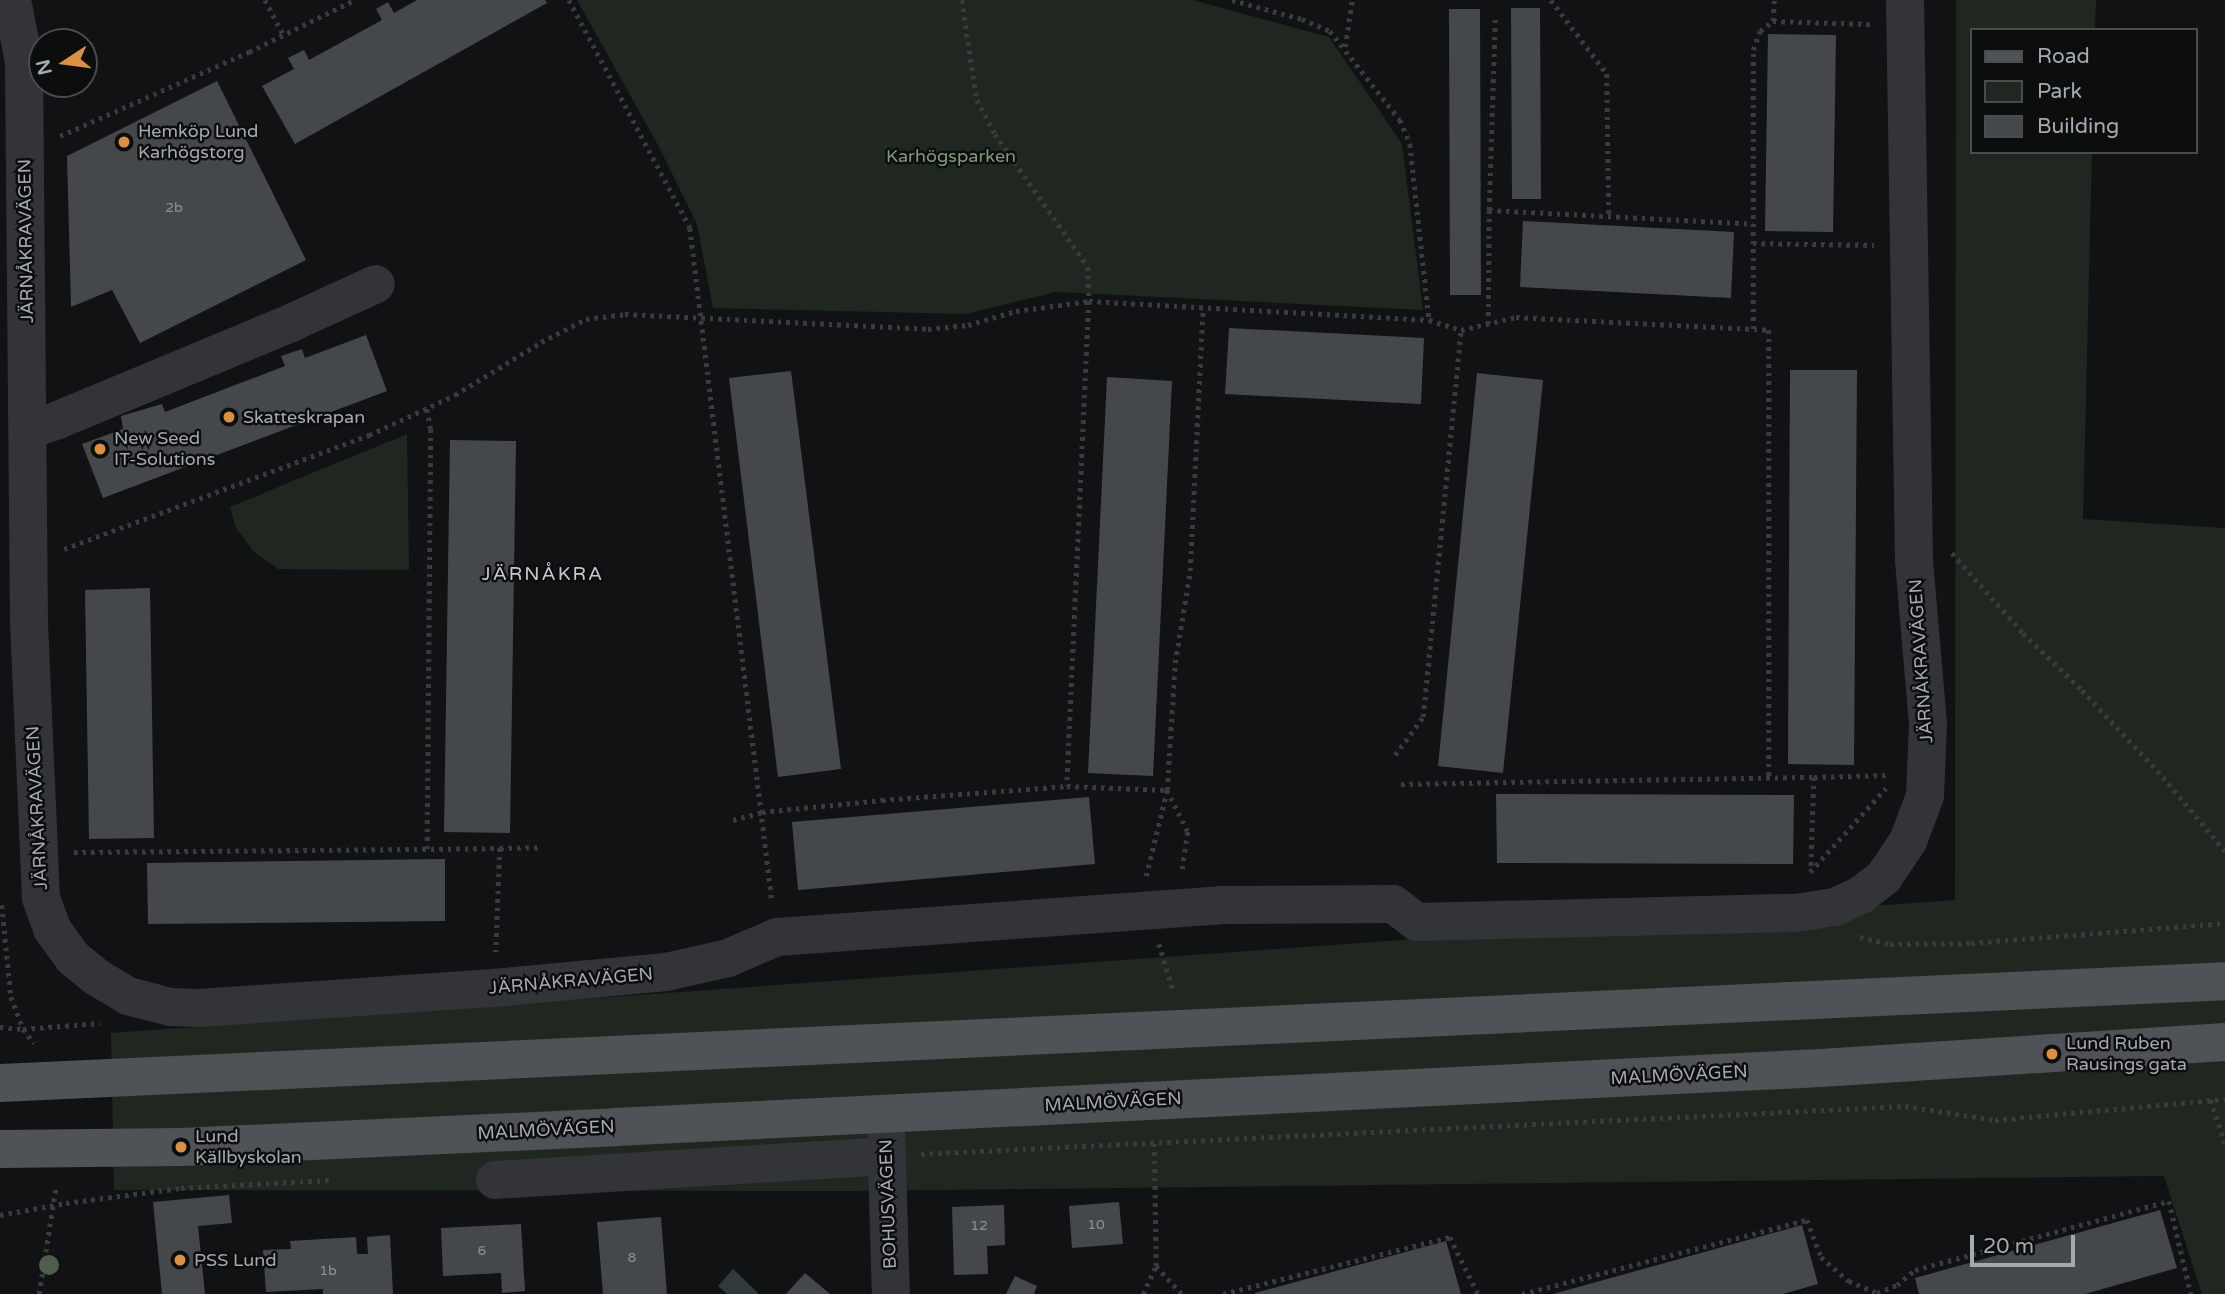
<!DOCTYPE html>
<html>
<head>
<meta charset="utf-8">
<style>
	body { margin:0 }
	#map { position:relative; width:2225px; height:1294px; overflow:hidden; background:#111213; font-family:"Varela Round",sans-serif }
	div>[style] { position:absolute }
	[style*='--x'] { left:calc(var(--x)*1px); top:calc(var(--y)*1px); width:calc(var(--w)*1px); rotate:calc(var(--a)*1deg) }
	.green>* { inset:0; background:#202720 }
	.water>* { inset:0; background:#303a3d }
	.building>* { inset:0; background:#45484a }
	.path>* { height:4.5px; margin-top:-2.25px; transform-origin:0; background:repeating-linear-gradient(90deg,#393b3e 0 3.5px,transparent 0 8.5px) }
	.minor>* { height:38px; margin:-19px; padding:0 19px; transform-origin:19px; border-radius:19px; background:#333437 }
	.major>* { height:38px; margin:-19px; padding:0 19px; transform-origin:19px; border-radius:19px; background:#4f5256 }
	.trees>* { width:20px; height:20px; margin:-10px; border-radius:50%; background:#4e5d4e }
	.dots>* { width:19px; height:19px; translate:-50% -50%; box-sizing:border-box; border:4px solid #0c0d0d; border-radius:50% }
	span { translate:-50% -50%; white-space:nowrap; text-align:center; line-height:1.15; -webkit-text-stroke:5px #0c0d0d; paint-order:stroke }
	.number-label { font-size:14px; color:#8c9297 }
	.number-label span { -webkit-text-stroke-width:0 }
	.poi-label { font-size:18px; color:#a4aab1 }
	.left { translate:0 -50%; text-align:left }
	.park-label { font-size:18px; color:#809a7e }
	.street-label { font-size:18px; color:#a4aab1 }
	.neighbourhood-label { font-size:19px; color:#c5c9ce; letter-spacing:2px }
	.legend { position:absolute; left:1970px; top:28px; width:228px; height:126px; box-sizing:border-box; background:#0c0d0d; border:2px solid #494c4f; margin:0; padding:9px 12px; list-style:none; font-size:21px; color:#a4aab1 }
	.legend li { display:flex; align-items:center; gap:14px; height:35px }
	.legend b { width:35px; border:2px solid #494c4f }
	.north { position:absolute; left:28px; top:28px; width:70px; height:70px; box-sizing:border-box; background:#0c0d0d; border:2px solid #494c4f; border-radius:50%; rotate:257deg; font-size:19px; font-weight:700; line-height:28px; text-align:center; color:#a4aab1 }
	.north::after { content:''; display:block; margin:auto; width:24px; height:32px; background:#da8f42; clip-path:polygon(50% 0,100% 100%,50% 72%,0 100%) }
	.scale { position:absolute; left:1970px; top:1235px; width:105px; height:32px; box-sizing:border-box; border:4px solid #a4aab1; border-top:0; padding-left:9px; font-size:21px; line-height:24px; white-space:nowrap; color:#a4aab1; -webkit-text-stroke:5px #0c0d0d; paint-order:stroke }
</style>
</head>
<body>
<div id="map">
	<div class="green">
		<div style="clip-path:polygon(577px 0,1193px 0,1329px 37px,1402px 144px,1423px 310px,1056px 292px,966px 314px,713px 308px,697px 224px,658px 145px)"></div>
		<div style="clip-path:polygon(1956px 0,2096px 0,2095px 30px,1971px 30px,1971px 152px,2092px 152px,2083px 519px,2225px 528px,2225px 1294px,2202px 1294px,2164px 1176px,852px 1191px,114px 1190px,111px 1033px,1955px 900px)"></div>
		<div style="clip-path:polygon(407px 434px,409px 570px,278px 569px,254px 552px,236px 528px,230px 507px)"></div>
	</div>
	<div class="water">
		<div style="clip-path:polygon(733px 1269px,758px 1293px,758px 1294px,727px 1294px,718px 1286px)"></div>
	</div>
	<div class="building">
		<div style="clip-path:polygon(417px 0,545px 0,547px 3px,295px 144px,262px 86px,294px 69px,288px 58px,304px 50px,309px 60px,382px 20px,376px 9px,388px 2px,394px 13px)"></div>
		<div style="clip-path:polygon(1511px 8px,1540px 8px,1541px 199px,1512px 199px)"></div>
		<div style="clip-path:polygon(1449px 9px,1480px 9px,1481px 295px,1450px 295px)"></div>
		<div style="clip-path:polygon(1768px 34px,1836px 35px,1833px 232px,1765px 231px)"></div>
		<div style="clip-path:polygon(217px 81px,306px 260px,140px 343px,112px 290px,71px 307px,67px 156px)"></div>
		<div style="clip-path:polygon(1523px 221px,1734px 232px,1731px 298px,1520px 287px)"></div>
		<div style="clip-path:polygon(1229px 328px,1424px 338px,1421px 404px,1225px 394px)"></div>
		<div style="clip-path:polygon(366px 335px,387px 391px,103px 498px,82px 444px,123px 429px,121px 416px,162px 404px,165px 412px,285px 366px,281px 356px,302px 349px,305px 358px)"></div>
		<div style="clip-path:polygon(1790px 370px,1857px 370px,1854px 765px,1788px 764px)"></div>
		<div style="clip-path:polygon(791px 371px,841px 769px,778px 777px,729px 378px)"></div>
		<div style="clip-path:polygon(1477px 373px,1543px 380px,1503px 773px,1438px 766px)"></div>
		<div style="clip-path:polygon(1107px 377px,1172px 381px,1153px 776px,1088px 773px)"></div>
		<div style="clip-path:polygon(450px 440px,516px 441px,510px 833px,444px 832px)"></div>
		<div style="clip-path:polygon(150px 588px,154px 838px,89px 839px,85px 590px)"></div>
		<div style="clip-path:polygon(1496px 794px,1794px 795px,1793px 864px,1497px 863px)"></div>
		<div style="clip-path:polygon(1089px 797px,1095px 864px,798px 890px,792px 822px)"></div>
		<div style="clip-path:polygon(445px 859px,445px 921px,148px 924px,147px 863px)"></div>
		<div style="clip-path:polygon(229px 1195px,232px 1223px,198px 1226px,205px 1294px,162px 1294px,153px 1202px)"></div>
		<div style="clip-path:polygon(1119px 1202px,1123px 1244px,1072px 1248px,1069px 1206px)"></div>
		<div style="clip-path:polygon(1004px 1205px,1005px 1245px,987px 1246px,988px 1274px,954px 1275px,952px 1207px)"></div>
		<div style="clip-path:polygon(2160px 1210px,2177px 1268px,2085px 1294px,1919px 1294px,1915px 1278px)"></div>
		<div style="clip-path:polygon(661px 1217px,667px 1294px,603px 1294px,597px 1222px)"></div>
		<div style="clip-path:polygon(521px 1224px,525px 1291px,502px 1293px,501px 1273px,443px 1276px,441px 1228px)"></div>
		<div style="clip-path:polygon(1802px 1225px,1818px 1284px,1783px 1294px,1553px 1294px)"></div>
		<div style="clip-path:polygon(390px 1235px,393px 1294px,323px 1294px,323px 1289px,266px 1292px,263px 1250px,291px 1249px,290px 1241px,356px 1237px,357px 1254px,368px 1254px,367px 1237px)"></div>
		<div style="clip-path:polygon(1446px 1241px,1461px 1294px,1255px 1294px,1255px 1293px)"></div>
		<div style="clip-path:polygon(805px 1273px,830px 1294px,786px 1294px)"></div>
		<div style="clip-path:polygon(1015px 1276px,1037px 1286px,1034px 1294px,1006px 1294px)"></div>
	</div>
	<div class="path">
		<div style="--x:265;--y:0;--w:40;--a:62"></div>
		<div style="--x:569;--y:0;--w:258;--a:62"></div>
		<div style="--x:690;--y:228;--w:678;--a:83.05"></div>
		<div style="--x:962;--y:0;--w:101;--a:81.5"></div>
		<div style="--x:977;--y:100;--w:38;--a:62"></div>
		<div style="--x:995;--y:134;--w:162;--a:55"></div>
		<div style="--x:1088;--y:267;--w:34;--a:88"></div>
		<div style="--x:1089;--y:301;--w:485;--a:92.6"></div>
		<div style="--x:1232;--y:0;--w:73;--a:15.2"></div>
		<div style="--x:1302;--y:19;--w:30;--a:23"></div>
		<div style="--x:1330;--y:31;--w:113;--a:51.8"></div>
		<div style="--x:1400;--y:120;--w:26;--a:67"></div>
		<div style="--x:1410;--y:144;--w:177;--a:83.8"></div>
		<div style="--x:1551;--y:0;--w:93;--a:52.9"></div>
		<div style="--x:1607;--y:74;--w:142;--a:89.2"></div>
		<div style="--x:1773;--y:21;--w:97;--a:1.8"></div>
		<div style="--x:1345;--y:47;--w:48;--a:-81.5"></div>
		<div style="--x:60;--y:136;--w:207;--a:-24"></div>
		<div style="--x:249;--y:52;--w:117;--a:-26.3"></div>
		<div style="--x:1489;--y:210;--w:194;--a:-88.2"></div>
		<div style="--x:1753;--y:243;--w:121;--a:0.9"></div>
		<div style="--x:1488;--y:324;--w:114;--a:-89.5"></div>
		<div style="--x:1489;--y:210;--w:264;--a:3"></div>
		<div style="--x:1753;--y:329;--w:279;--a:-90"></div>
		<div style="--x:1753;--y:50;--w:20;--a:-70"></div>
		<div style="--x:1760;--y:31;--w:16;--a:-38"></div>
		<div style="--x:1773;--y:21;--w:21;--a:-87"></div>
		<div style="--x:427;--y:409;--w:20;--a:79"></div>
		<div style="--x:431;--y:429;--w:420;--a:90.5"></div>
		<div style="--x:64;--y:549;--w:326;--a:-20.5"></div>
		<div style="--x:369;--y:435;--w:95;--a:-24.9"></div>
		<div style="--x:455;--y:395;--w:101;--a:-31.6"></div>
		<div style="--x:541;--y:342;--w:51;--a:-27.1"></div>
		<div style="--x:586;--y:319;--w:39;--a:-7"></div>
		<div style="--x:625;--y:314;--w:303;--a:2.8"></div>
		<div style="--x:928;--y:329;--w:40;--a:-5.7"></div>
		<div style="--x:968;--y:325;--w:50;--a:-16.3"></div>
		<div style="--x:1016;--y:311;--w:74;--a:-7.8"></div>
		<div style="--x:1089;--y:301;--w:341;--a:3.2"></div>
		<div style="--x:1429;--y:320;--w:34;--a:17"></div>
		<div style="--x:1461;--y:330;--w:57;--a:-13.3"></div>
		<div style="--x:1516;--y:317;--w:253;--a:2.9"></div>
		<div style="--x:1769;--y:330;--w:447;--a:90"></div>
		<div style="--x:1952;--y:553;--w:107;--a:48.4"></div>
		<div style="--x:2023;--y:633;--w:82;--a:44"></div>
		<div style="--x:2082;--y:690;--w:119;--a:47"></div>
		<div style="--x:2163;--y:777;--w:97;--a:50"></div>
		<div style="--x:1395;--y:755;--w:47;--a:-53.6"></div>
		<div style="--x:1423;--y:717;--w:389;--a:-84.4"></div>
		<div style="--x:1814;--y:777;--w:76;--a:-1.5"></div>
		<div style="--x:1401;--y:784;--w:413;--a:-1"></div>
		<div style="--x:1814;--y:777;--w:93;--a:91.8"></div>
		<div style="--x:733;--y:820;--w:30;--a:-15"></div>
		<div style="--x:762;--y:812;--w:121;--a:-5.7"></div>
		<div style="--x:882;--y:800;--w:186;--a:-4.3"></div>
		<div style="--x:1067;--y:786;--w:100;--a:2.3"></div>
		<div style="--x:1167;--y:790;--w:47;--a:63.4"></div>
		<div style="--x:1188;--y:832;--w:40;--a:98.5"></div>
		<div style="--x:500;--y:848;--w:39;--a:-1"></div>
		<div style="--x:74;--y:852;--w:426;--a:-0.5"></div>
		<div style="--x:500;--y:848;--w:104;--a:92.2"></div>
		<div style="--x:1810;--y:872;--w:113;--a:-47.9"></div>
		<div style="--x:1146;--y:876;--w:89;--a:-76.3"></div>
		<div style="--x:1167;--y:790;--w:127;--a:-86.4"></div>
		<div style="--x:1175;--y:663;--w:93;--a:-80.7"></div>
		<div style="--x:1190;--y:571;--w:262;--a:-87.2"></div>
		<div style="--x:2;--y:905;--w:92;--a:84.4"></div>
		<div style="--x:11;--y:997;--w:34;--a:69"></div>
		<div style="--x:23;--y:1029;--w:18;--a:52"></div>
		<div style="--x:1860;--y:937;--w:31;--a:13"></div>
		<div style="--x:1890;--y:944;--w:81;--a:-0.7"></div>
		<div style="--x:1971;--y:943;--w:255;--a:-4.5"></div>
		<div style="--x:1159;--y:944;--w:51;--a:73"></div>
		<div style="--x:0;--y:1027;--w:23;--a:5"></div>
		<div style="--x:23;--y:1029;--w:77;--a:-4.5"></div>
		<div style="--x:2211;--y:1100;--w:45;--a:72"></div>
		<div style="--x:921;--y:1154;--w:985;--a:-2.79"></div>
		<div style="--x:1905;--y:1106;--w:91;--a:8.8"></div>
		<div style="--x:1995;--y:1120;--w:231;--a:-5.2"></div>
		<div style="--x:0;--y:1215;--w:67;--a:-10.3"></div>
		<div style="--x:66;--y:1203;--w:116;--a:-7.4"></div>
		<div style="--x:181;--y:1188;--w:148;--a:-3.1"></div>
		<div style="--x:1156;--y:1266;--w:38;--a:47"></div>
		<div style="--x:39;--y:1294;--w:110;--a:-81.1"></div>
		<div style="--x:1143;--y:1294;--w:31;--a:-65"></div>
		<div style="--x:1156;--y:1266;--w:126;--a:-90.9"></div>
		<div style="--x:1223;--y:1294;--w:234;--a:-14.1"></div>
		<div style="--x:1450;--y:1237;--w:64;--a:63.8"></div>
		<div style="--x:1522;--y:1294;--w:294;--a:-14.6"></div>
		<div style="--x:1807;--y:1220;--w:40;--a:69"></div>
		<div style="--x:1821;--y:1257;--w:37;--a:41"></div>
		<div style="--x:1849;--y:1281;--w:30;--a:23"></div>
		<div style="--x:1877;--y:1293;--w:22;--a:-22"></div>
		<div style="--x:1897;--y:1285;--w:23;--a:-40"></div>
		<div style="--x:1915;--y:1270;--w:263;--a:-15.2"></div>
		<div style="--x:2169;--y:1201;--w:96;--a:76.7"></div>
	</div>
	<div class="minor">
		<div style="--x:12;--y:0;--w:63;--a:79"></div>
		<div style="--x:24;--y:62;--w:561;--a:89.49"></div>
		<div style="--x:29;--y:623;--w:275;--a:87.5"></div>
		<div style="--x:41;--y:898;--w:33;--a:70"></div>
		<div style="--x:52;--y:929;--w:36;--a:54"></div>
		<div style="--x:73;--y:958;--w:32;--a:39"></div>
		<div style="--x:98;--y:978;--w:35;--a:31"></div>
		<div style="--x:128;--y:996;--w:43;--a:14.7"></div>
		<div style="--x:170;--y:1007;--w:29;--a:2"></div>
		<div style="--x:199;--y:1008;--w:296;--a:-3.9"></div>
		<div style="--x:494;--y:988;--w:173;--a:-5.3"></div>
		<div style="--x:666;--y:972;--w:64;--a:-12.7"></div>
		<div style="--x:728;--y:958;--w:53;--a:-23.2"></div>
		<div style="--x:777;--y:937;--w:445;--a:-4.1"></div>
		<div style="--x:1221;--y:905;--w:172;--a:-0.3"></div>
		<div style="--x:1393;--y:904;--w:30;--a:37"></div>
		<div style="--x:1417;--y:922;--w:379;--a:-1.4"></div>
		<div style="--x:1796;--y:913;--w:39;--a:-9"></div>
		<div style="--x:1835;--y:907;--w:29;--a:-25"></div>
		<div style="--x:1861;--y:895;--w:29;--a:-38"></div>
		<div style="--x:1884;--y:877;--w:43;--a:-56.3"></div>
		<div style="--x:1908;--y:841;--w:48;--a:-69.3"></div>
		<div style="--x:1925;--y:796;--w:72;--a:-87.6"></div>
		<div style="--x:1928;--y:724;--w:165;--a:-94.9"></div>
		<div style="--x:1914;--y:560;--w:560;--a:-90.92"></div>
		<div style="--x:28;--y:430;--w:32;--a:-18"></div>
		<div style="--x:58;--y:420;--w:255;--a:-22.6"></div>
		<div style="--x:293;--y:322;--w:91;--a:-24.6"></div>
		<div style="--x:886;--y:1130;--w:164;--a:88.3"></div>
		<div style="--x:495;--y:1180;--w:393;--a:-3.5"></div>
	</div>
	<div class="major">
		<div style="--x:0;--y:1083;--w:2227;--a:-2.62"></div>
		<div style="--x:0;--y:1149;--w:181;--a:-0.6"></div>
		<div style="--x:181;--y:1147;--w:434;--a:-2.6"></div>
		<div style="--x:615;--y:1127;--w:1207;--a:-2.8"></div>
		<div style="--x:1821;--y:1068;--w:405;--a:-3.7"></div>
	</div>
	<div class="trees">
		<div style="left:49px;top:1265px"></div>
	</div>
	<div class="dots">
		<div style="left:124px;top:142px;background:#da8f42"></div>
		<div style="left:229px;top:417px;background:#da8f42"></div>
		<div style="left:100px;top:449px;background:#da8f42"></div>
		<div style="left:2052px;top:1054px;background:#da8f42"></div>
		<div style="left:181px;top:1147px;background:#da8f42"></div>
		<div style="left:180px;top:1260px;background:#da8f42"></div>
	</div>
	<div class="number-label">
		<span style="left:174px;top:208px">2b</span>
		<span style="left:1096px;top:1225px">10</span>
		<span style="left:979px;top:1226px">12</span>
		<span style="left:482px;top:1251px">6</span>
		<span style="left:632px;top:1258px">8</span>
		<span style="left:328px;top:1271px">1b</span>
	</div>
	<div class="poi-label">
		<span class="left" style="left:138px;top:142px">Hemköp Lund<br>Karhögstorg</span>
		<span class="left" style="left:243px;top:417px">Skatteskrapan</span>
		<span class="left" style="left:114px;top:449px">New Seed<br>IT-Solutions</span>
		<span class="left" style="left:2066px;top:1054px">Lund Ruben<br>Rausings gata</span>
		<span class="left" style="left:195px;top:1147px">Lund<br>Källbyskolan</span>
		<span class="left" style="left:194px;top:1260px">PSS Lund</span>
	</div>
	<div class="park-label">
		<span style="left:951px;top:156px">Karhögsparken</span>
	</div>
	<div class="street-label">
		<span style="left:26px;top:241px;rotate:-91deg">JÄRNÅKRAVÄGEN</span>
		<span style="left:1921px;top:661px;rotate:-94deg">JÄRNÅKRAVÄGEN</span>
		<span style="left:37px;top:808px;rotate:-93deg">JÄRNÅKRAVÄGEN</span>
		<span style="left:571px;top:981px;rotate:-5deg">JÄRNÅKRAVÄGEN</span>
		<span style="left:1679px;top:1075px;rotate:-3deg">MALMÖVÄGEN</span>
		<span style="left:1113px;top:1102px;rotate:-3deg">MALMÖVÄGEN</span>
		<span style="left:546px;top:1130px;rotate:-3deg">MALMÖVÄGEN</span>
		<span style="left:888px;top:1204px;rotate:-92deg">BOHUSVÄGEN</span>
	</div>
	<div class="neighbourhood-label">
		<span style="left:543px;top:575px">JÄRNÅKRA</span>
	</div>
	<ul class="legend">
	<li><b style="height:9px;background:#4f5256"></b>Road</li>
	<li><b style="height:19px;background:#202720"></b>Park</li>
	<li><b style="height:19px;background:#45484a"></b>Building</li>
	</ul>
	<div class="north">N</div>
	<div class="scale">20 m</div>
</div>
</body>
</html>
